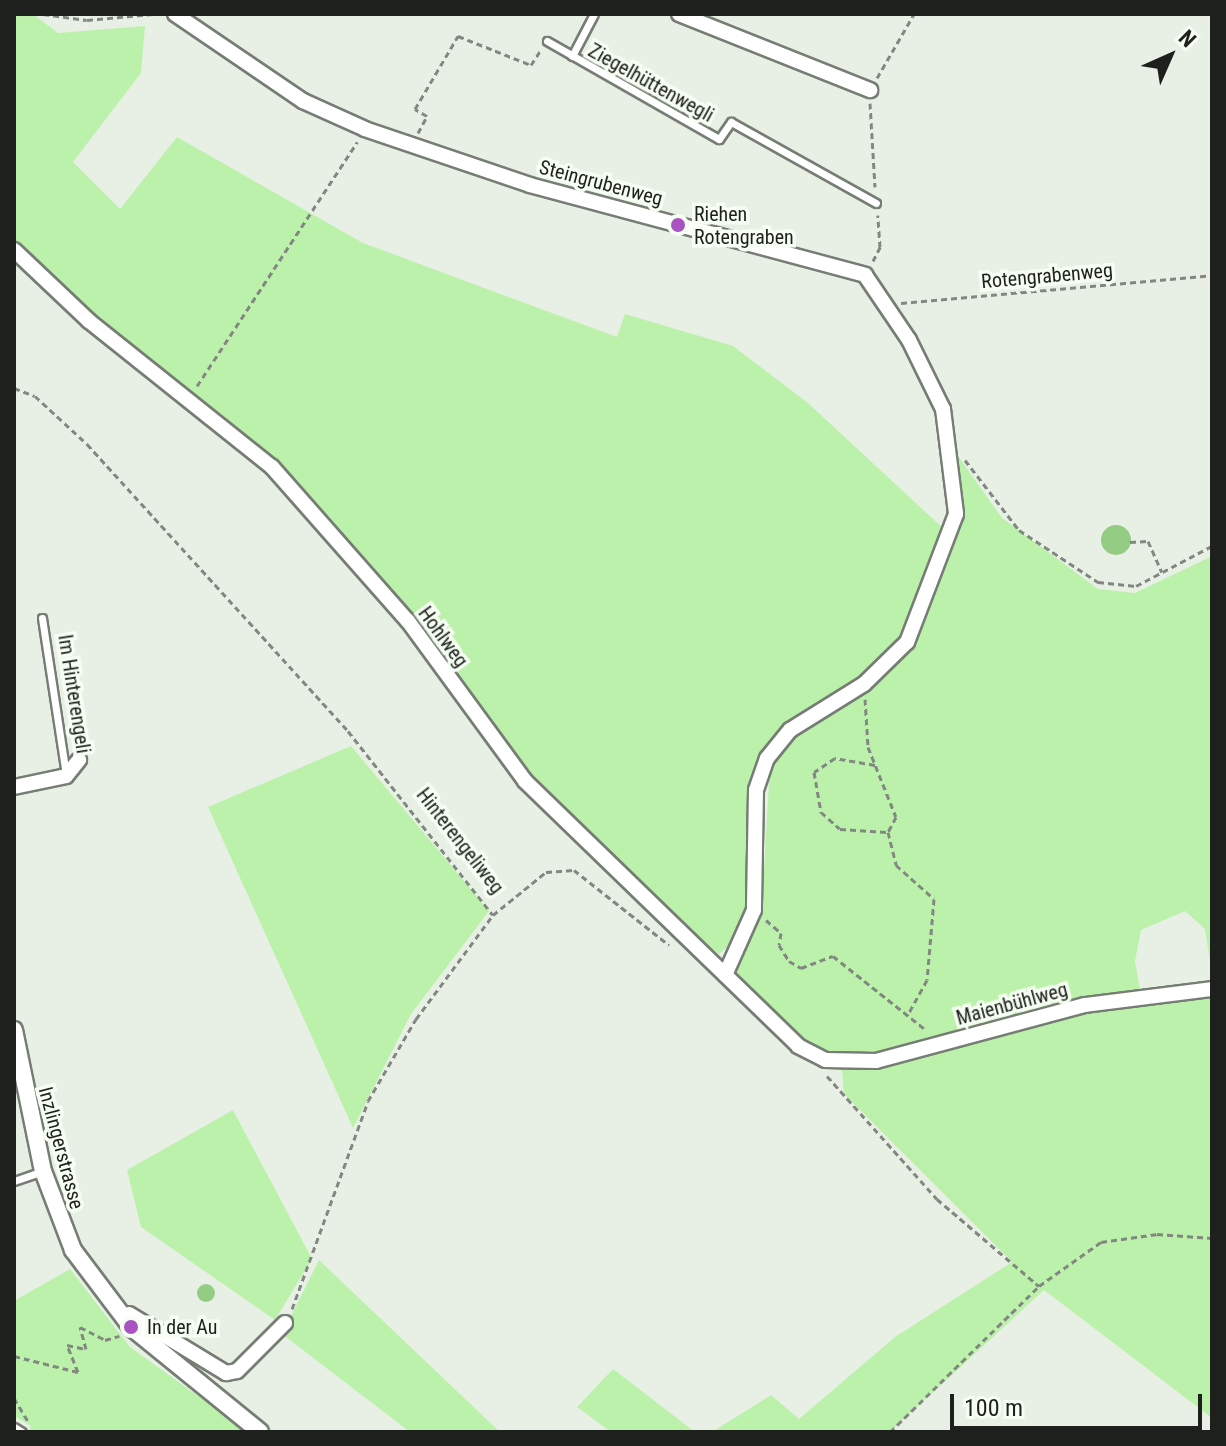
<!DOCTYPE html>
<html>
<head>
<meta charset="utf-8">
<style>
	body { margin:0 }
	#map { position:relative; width:1226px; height:1446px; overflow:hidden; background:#e8f0e6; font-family:"Roboto Condensed",sans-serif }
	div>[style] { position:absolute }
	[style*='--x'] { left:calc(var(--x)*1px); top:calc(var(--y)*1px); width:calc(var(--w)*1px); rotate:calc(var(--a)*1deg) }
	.green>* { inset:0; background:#bcf1ab }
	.water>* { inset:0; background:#95cc83 }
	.round { border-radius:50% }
	.path>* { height:3px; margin-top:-1.5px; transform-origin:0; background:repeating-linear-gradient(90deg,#828881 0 6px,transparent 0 10px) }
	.roads { filter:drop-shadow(2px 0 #767d74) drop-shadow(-2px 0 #767d74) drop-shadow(0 2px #767d74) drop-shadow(0 -2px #767d74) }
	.service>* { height:7px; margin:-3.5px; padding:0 3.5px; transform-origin:3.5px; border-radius:3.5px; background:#fff }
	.minor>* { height:14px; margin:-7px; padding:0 7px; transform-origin:7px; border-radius:7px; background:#fff }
	.tertiary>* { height:16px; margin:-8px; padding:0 8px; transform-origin:8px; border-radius:8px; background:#fff }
	.dots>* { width:22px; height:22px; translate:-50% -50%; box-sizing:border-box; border:4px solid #f6fef3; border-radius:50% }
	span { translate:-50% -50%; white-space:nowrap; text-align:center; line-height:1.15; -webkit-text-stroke:7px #f6fef3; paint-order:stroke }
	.street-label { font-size:20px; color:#1d201c }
	.poi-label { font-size:20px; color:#1d201c }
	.left { translate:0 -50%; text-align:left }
	.frame { position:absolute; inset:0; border:16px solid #1d201c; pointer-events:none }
	.north { position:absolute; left:1130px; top:16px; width:80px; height:80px; -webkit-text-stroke:6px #f6fef3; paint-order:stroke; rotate:45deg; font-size:22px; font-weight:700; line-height:32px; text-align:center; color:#1d201c }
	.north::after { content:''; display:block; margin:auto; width:28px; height:36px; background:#1d201c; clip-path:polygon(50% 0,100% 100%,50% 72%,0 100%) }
	.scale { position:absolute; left:950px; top:1394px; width:252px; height:36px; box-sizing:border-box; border:4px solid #1d201c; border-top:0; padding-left:10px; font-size:24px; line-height:28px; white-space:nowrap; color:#1d201c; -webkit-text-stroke:6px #f6fef3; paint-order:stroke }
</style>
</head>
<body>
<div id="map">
	<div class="green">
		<div style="clip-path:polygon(14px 14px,33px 14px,58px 33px,145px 26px,141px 73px,73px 162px,120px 209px,177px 137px,363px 243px,617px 337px,625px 314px,733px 346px,808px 403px,946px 531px,905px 636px,863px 677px,791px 722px,763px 754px,751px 809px,753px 893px,737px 939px,719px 954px,682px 929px,530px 778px,292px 481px,144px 367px,14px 245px)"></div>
		<div style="clip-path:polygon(958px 456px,1002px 518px,1098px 589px,1135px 593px,1212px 556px,1212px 974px,1205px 929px,1185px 911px,1141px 930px,1135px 961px,1141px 996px,1212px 989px,1212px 1418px,1044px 1290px,890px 1432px,712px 1432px,771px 1395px,799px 1419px,895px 1337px,1012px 1262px,844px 1094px,842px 1071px,735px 978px,763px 890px,770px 763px,784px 742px,916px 636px,960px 491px)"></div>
		<div style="clip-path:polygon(351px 746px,489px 911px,411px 1014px,353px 1128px,208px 807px)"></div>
		<div style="clip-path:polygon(233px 1110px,312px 1259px,275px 1320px,141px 1227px,127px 1170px)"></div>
		<div style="clip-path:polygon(319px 1260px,500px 1432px,410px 1432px,282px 1334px)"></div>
		<div style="clip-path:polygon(70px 1269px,130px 1347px,248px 1432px,29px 1432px,31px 1426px,14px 1416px,14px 1301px)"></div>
		<div style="clip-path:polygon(613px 1369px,695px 1432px,611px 1432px,577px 1407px)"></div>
	</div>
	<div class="water">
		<div class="round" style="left:1101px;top:525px;width:30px;height:30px"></div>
		<div class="round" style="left:197px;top:1284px;width:18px;height:18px"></div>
	</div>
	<div class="path">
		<div style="--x:43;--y:14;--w:44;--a:7.8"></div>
		<div style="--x:87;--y:20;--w:66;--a:-5.2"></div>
		<div style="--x:877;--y:78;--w:74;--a:-60"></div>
		<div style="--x:870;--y:103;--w:84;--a:86.6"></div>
		<div style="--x:418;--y:133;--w:19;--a:-62"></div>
		<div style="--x:427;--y:116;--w:14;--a:-150"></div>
		<div style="--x:415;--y:109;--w:85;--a:-59.5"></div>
		<div style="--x:458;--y:36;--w:79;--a:21.7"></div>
		<div style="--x:531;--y:65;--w:17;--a:-57"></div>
		<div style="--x:873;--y:261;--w:16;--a:-63"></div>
		<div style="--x:880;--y:247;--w:32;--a:-94"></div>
		<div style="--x:901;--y:303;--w:312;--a:-5.1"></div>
		<div style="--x:197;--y:386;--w:292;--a:-56.7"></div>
		<div style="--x:14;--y:388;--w:22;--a:21"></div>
		<div style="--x:35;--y:396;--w:71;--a:42.7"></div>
		<div style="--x:87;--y:444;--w:388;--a:47.7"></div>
		<div style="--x:348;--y:731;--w:234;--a:51.8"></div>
		<div style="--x:965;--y:460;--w:88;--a:52.4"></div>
		<div style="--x:1019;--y:530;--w:95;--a:33.4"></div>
		<div style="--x:1098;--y:582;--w:38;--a:6"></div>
		<div style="--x:1136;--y:586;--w:86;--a:-27.8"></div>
		<div style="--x:1130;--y:542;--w:18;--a:-3"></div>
		<div style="--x:1148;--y:541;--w:34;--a:66"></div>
		<div style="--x:865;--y:699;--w:48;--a:86.4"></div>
		<div style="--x:868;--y:747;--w:75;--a:68.2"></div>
		<div style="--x:896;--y:817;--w:17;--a:118"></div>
		<div style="--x:888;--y:832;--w:34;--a:76"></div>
		<div style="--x:896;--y:865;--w:51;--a:41.8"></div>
		<div style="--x:934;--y:899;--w:81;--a:94.9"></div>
		<div style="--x:927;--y:980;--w:37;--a:119"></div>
		<div style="--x:875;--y:765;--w:41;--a:-170.1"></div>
		<div style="--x:835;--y:758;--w:25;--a:146"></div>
		<div style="--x:814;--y:772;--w:41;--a:80.1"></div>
		<div style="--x:821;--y:812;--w:25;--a:42"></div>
		<div style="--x:840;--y:829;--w:47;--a:3.7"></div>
		<div style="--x:766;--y:920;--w:20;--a:41"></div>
		<div style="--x:781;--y:933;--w:12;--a:99"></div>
		<div style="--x:779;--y:945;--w:19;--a:58"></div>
		<div style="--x:789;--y:961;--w:14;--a:30"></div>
		<div style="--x:801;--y:968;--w:34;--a:-21"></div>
		<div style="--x:833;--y:956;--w:119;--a:38.5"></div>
		<div style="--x:827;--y:1076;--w:165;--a:48.2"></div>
		<div style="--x:937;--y:1199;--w:134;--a:40.5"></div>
		<div style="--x:292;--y:1309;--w:221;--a:-69.9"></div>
		<div style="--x:368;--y:1101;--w:95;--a:-59.7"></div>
		<div style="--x:416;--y:1019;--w:129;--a:-53.5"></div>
		<div style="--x:493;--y:915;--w:68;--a:-39.1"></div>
		<div style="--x:546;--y:872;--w:28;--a:-4"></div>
		<div style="--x:574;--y:870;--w:121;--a:38.3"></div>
		<div style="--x:14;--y:1356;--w:66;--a:14"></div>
		<div style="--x:78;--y:1372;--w:29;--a:-112"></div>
		<div style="--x:67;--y:1345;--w:19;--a:12"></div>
		<div style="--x:86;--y:1349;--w:23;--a:-105"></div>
		<div style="--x:80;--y:1327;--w:28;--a:27"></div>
		<div style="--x:105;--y:1340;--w:15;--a:-16"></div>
		<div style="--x:14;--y:1398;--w:27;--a:59"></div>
		<div style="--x:890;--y:1432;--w:209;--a:-44.4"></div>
		<div style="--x:1039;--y:1286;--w:76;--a:-35.4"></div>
		<div style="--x:1101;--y:1242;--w:57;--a:-8.1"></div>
		<div style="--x:1157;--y:1234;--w:55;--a:4.2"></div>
	</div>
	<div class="roads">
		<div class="service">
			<div style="--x:547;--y:41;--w:198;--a:29.7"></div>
			<div style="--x:719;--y:139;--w:21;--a:-55"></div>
			<div style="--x:731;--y:122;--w:166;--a:29.2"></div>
			<div style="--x:572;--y:56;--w:47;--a:-62.4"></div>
			<div style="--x:42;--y:618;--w:158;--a:81.3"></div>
			<div style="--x:14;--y:1181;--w:31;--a:-19"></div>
			<div style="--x:14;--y:1427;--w:9;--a:32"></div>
		</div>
		<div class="minor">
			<div style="--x:175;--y:14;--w:155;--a:34.2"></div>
			<div style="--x:303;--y:101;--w:68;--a:24.3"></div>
			<div style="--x:365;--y:129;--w:174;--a:18.7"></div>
			<div style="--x:530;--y:185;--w:347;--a:15"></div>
			<div style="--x:865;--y:275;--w:78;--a:55.9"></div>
			<div style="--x:909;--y:340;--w:77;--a:63.8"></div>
			<div style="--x:943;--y:409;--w:106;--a:82.9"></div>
			<div style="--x:956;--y:514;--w:137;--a:110.9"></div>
			<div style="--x:907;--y:642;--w:60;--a:135.7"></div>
			<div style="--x:864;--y:684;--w:87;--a:148.1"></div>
			<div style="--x:790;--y:730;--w:36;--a:129"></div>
			<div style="--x:767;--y:758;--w:34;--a:109"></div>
			<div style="--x:756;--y:790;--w:120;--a:91"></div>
			<div style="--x:754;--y:910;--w:71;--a:114"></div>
			<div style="--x:679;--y:14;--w:206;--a:21.7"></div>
			<div style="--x:14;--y:250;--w:103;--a:43.4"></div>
			<div style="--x:89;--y:321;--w:234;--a:38.6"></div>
			<div style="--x:272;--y:467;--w:205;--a:48.6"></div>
			<div style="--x:408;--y:621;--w:198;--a:53.8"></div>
			<div style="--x:525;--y:781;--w:380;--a:44.1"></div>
			<div style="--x:798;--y:1046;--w:30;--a:27"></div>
			<div style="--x:825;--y:1060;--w:51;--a:1.1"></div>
			<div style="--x:876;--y:1061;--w:216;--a:-15"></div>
			<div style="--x:1085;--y:1005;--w:128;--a:-7.2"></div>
			<div style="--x:14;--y:787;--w:53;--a:-11.9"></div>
			<div style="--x:66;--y:776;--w:21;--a:-51"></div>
			<div style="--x:129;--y:1314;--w:114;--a:31.3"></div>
			<div style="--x:226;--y:1373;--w:11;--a:-10"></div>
			<div style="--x:237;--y:1371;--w:68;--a:-45"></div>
		</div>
		<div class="tertiary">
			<div style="--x:14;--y:1030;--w:144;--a:78.4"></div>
			<div style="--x:43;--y:1171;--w:85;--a:69.2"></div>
			<div style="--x:73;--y:1250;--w:96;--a:53"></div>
			<div style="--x:131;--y:1327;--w:166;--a:39.1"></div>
		</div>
	</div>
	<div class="dots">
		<div style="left:678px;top:225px;background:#a853c1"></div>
		<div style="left:131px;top:1327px;background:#a853c1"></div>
	</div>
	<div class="street-label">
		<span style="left:651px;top:83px;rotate:29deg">Ziegelhüttenwegli</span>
		<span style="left:601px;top:183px;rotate:15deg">Steingrubenweg</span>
		<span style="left:1047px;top:276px;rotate:-5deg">Rotengrabenweg</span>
		<span style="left:443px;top:637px;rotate:54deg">Hohlweg</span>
		<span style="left:74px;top:694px;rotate:81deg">Im Hinterengeli</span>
		<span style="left:460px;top:841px;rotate:52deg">Hinterengeliweg</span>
		<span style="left:1012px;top:1004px;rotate:-15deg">Maienbühlweg</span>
		<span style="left:61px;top:1148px;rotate:75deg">Inzlingerstrasse</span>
	</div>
	<div class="poi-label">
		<span class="left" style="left:694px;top:226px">Riehen<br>Rotengraben</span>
		<span class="left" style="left:147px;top:1327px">In der Au</span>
	</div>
	<div class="frame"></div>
	<div class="north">N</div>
	<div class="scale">100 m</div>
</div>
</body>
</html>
